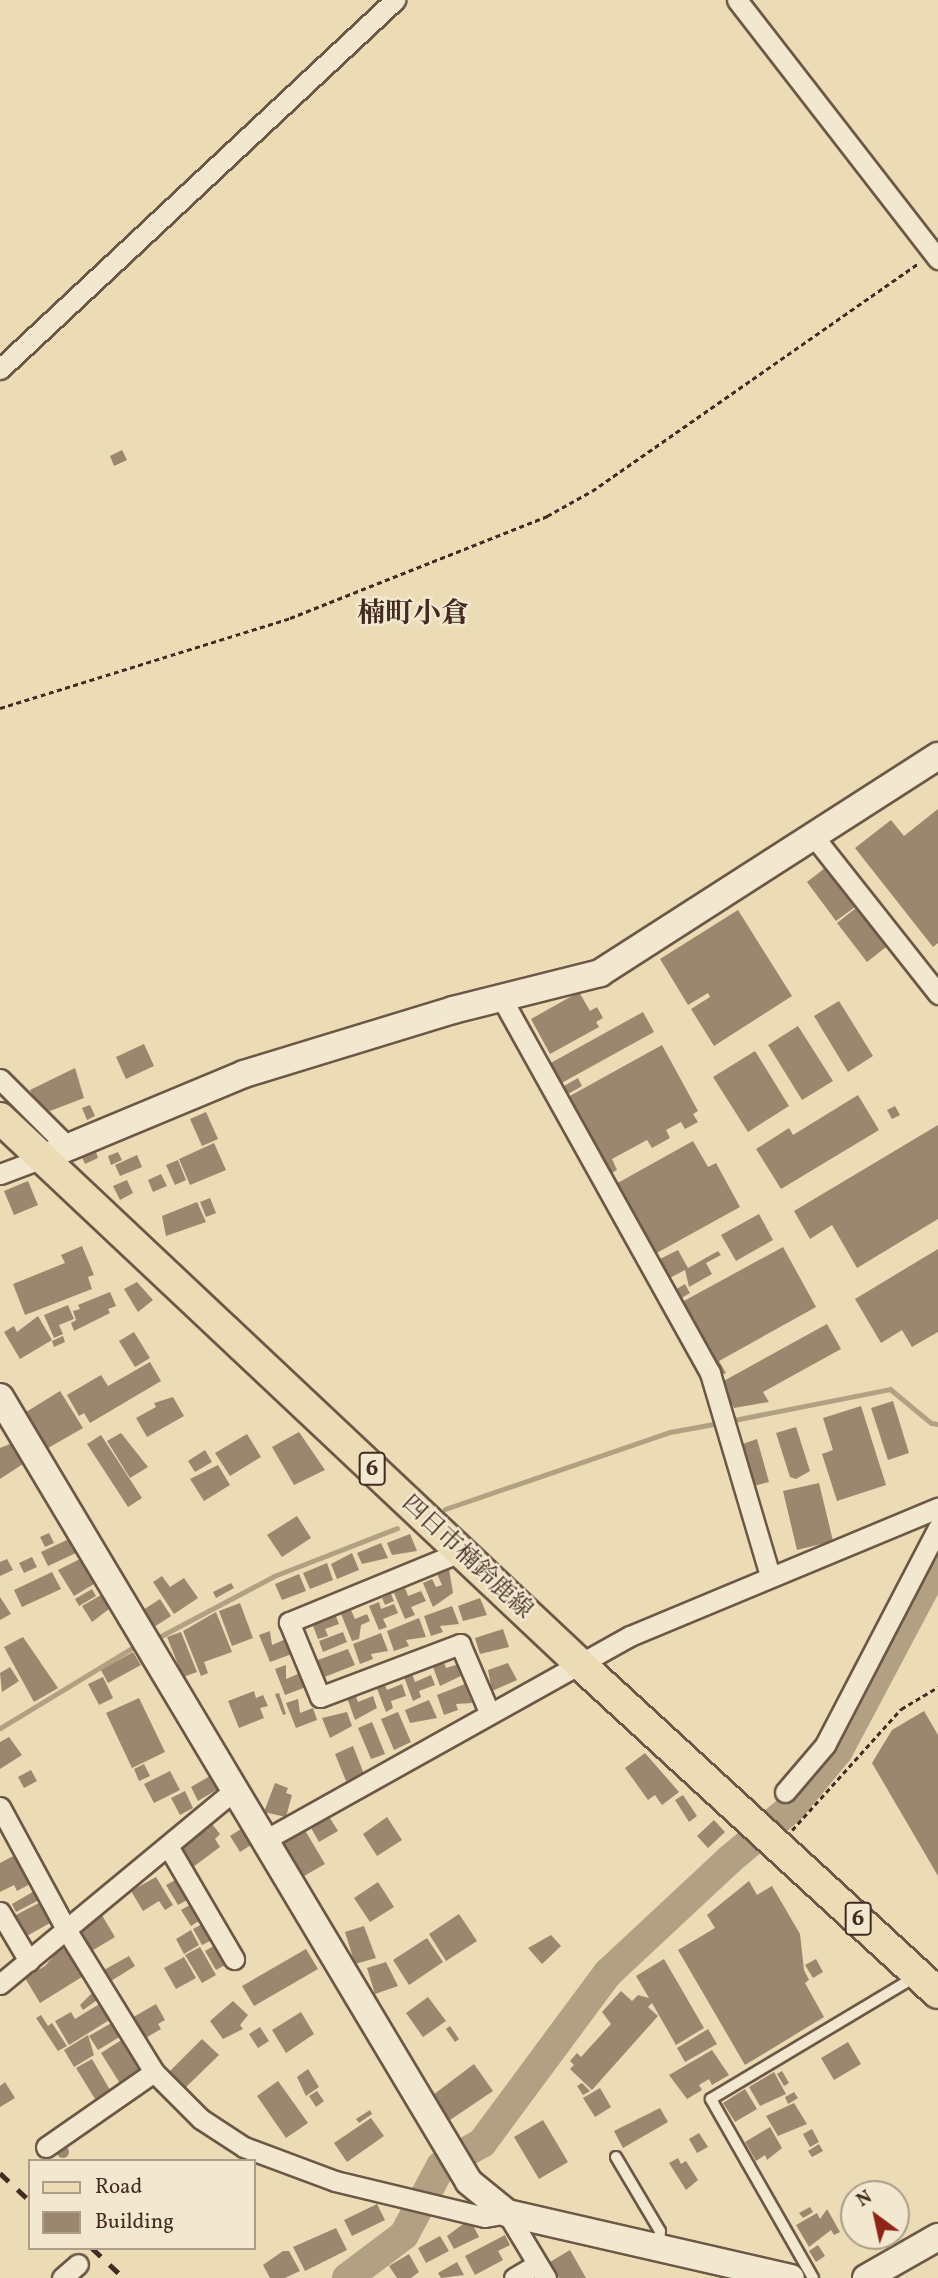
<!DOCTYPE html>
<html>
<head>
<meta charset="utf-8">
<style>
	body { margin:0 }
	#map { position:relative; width:938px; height:2278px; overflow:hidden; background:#ebdcb5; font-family:Vollkorn,"Noto Serif JP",serif }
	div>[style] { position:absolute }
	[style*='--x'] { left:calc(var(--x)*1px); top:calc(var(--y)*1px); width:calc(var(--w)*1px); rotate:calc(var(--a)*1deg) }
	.stream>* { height:5px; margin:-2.5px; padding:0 2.5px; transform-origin:2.5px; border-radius:2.5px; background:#b2a083 }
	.river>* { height:30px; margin:-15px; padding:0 15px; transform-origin:15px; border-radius:15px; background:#b2a083 }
	.building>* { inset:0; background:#9a876e }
	.round { border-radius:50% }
	.path>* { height:2.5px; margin-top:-1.25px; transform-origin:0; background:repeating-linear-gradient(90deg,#432b21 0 5px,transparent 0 8.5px) }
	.roads { filter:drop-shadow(2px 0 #6d5746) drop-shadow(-2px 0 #6d5746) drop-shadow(0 2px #6d5746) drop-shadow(0 -2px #6d5746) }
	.lane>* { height:10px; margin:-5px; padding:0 5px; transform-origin:5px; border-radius:5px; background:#f2e8cf }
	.street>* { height:19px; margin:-9.5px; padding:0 9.5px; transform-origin:9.5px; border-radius:9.5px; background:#f2e8cf }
	.secondary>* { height:26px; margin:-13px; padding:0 13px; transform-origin:13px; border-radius:13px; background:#f2e8cf }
	.primary>* { height:30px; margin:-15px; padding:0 15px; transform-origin:15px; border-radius:15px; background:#ebdcb5 }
	.rail>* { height:5px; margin-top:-2.5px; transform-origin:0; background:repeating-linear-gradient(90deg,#432b21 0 12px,transparent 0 24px) }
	span { translate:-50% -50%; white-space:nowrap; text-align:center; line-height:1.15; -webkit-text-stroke:5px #f2e8cf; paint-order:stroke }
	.shield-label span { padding:2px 5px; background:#f2e8cf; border:2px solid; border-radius:5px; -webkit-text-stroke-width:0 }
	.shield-label { font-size:23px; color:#432b21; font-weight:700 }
	.street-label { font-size:24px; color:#432b21 }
	.quarter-label { font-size:28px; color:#432b21; font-weight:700 }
	.legend { position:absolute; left:28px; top:2159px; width:228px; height:91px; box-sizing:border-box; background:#f2e8cf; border:2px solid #ac9c89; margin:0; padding:9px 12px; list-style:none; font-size:21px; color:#432b21 }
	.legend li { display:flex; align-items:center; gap:14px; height:35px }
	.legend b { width:35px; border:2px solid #ac9c89 }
	.north { position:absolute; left:840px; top:2180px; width:70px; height:70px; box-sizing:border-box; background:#f2e8cf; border:2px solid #ac9c89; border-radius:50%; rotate:327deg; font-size:19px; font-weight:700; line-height:28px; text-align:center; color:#432b21 }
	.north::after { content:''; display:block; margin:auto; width:24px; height:32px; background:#8f2418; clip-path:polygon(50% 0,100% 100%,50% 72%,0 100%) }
</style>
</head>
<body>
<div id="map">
	<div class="stream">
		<div style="--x:729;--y:1421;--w:164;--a:-11.2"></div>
		<div style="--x:890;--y:1389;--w:53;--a:39.7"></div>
		<div style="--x:931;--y:1423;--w:7;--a:8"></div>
		<div style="--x:445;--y:1509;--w:238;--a:-18.9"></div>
		<div style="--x:670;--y:1432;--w:50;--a:-10.4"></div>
		<div style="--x:159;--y:1637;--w:130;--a:-27.9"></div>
		<div style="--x:274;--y:1576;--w:132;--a:-21.3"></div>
		<div style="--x:0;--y:1728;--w:154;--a:-31.2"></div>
	</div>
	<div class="river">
		<div style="--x:347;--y:2278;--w:71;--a:-37"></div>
		<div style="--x:404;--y:2235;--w:78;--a:-61.8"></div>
		<div style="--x:441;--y:2166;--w:47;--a:-29.3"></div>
		<div style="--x:482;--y:2143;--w:212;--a:-53.5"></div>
		<div style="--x:608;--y:1973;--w:166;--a:-43"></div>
		<div style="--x:729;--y:1860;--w:80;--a:-39.9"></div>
		<div style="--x:790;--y:1809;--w:75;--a:-50.4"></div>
		<div style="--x:838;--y:1751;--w:214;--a:-62.1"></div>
	</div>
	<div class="building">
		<div style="clip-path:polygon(122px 450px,127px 460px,114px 466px,110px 456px)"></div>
		<div style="clip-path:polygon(938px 809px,938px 943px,933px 947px,855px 848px,891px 820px,904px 836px)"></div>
		<div style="clip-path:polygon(825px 868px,855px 907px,836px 921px,807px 882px)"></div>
		<div style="clip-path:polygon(856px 908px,886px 947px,867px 962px,837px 923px)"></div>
		<div style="clip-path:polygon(738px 910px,792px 996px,714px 1046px,691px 1009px,710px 997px,708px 993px,688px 1005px,660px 959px)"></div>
		<div style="clip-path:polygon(579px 992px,590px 1011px,597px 1007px,603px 1018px,596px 1022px,599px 1027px,550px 1054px,531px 1019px)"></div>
		<div style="clip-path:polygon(839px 1001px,873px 1056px,848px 1072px,814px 1016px)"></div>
		<div style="clip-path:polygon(643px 1012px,654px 1032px,558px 1085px,547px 1065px)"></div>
		<div style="clip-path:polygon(798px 1026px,833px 1081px,802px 1100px,768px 1045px)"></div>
		<div style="clip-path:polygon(144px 1044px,154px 1066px,126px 1079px,116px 1057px)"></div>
		<div style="clip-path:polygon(662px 1045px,698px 1111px,693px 1114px,698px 1122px,685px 1129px,681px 1122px,666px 1130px,670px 1138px,652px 1148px,647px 1140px,612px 1159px,617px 1170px,608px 1175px,568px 1097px)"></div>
		<div style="clip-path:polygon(755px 1051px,789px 1106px,748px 1132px,713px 1077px)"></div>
		<div style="clip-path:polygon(75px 1068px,84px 1098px,50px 1111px,36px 1102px,30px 1090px)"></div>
		<div style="clip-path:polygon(578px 1078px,582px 1086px,568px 1094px,564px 1086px)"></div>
		<div style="clip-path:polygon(858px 1095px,879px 1130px,781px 1189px,756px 1149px,789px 1128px,793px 1135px)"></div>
		<div style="clip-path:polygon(90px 1105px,95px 1116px,87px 1120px,82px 1108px)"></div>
		<div style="clip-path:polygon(895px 1106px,900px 1115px,892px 1119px,887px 1110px)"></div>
		<div style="clip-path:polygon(206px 1112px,218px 1139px,202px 1146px,190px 1119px)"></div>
		<div style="clip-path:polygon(938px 1125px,938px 1219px,857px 1268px,832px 1225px,810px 1239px,794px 1211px)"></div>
		<div style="clip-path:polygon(693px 1141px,708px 1167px,716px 1163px,740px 1207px,653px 1255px,614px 1185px)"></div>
		<div style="clip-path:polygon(214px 1143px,226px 1170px,190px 1185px,179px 1159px)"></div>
		<div style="clip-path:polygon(95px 1149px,98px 1158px,85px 1164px,81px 1155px)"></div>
		<div style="clip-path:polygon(118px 1152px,122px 1160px,111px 1165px,108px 1156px)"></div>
		<div style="clip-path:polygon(137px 1155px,142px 1167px,120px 1176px,115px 1165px)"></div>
		<div style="clip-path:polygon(178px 1160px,186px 1180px,175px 1185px,166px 1165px)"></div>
		<div style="clip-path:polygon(161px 1174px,167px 1186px,153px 1192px,148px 1180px)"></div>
		<div style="clip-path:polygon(127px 1180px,133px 1193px,120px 1200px,113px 1186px)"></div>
		<div style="clip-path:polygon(28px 1181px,38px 1205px,14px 1215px,4px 1191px)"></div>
		<div style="clip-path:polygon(210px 1198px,216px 1213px,206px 1217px,200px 1202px)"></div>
		<div style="clip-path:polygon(197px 1202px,206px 1222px,166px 1236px,162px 1216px)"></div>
		<div style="clip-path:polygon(759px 1214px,773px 1240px,736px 1261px,721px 1235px)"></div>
		<div style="clip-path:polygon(82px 1246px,94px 1275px,88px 1277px,92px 1289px,25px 1315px,13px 1284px,65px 1263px,61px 1255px)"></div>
		<div style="clip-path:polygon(783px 1247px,816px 1307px,719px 1361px,726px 1373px,719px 1376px,682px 1302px)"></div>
		<div style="clip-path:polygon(938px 1249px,938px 1332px,912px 1347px,902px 1330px,881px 1343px,855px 1299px)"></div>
		<div style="clip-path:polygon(678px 1250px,688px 1268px,718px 1251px,721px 1255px,706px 1263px,712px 1274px,689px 1287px,685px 1270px,666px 1280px,656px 1261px)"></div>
		<div style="clip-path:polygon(137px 1282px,153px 1300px,138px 1312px,124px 1289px)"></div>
		<div style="clip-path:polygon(685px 1284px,690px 1293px,680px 1299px,675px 1290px)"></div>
		<div style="clip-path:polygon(110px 1292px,116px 1306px,108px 1309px,110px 1313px,74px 1331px,71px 1323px,76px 1320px,73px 1311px,80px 1309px,78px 1305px)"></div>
		<div style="clip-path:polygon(68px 1305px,74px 1319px,59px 1325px,63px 1334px,54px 1338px,44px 1315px)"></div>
		<div style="clip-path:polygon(38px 1316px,52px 1340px,20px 1359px,4px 1332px,14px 1326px,17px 1332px)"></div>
		<div style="clip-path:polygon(827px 1324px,841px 1349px,763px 1392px,769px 1402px,734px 1408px,720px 1383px)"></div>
		<div style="clip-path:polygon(134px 1332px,150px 1358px,135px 1367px,119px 1341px)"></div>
		<div style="clip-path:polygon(63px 1336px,65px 1342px,54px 1347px,52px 1341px)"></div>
		<div style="clip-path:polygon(150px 1362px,161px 1381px,90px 1423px,84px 1413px,79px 1416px,67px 1395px,101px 1375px,108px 1386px)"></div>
		<div style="clip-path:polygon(60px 1391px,83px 1428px,48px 1448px,26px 1412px)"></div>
		<div style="clip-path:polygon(173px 1397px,184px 1416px,147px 1437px,136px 1418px,156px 1407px,154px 1403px)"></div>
		<div style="clip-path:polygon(893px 1401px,909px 1453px,888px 1460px,871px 1408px)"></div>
		<div style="clip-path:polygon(861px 1406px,886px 1485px,837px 1501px,822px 1454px,833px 1450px,823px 1418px)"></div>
		<div style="clip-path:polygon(796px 1427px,810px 1471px,796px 1479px,790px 1477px,776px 1433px)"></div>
		<div style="clip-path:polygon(299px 1432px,325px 1470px,294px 1485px,272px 1447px)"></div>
		<div style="clip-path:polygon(121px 1433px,148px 1467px,130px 1478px,107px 1441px)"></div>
		<div style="clip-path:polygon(247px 1434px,261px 1457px,230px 1476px,215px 1453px)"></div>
		<div style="clip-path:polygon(101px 1435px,142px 1498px,128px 1507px,87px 1444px)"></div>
		<div style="clip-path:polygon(757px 1439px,769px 1482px,754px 1486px,740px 1445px)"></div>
		<div style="clip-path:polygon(10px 1444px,23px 1464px,0 1479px,0 1448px)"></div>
		<div style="clip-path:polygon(205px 1450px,212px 1462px,195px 1472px,188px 1461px)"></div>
		<div style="clip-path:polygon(218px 1465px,230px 1485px,204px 1501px,190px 1479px)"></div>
		<div style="clip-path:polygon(819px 1483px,833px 1541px,797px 1550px,783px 1491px)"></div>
		<div style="clip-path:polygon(297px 1516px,311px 1538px,282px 1557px,267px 1535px)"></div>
		<div style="clip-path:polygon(49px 1533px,54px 1543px,45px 1547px,40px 1537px)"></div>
		<div style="clip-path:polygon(410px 1534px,417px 1551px,392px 1555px,387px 1543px)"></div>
		<div style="clip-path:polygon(69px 1539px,76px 1553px,48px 1566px,41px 1552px)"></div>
		<div style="clip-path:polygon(381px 1543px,388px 1558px,362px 1564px,357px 1553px)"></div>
		<div style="clip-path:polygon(352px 1553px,359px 1570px,337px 1579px,331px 1564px)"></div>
		<div style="clip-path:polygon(32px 1557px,37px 1567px,24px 1573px,19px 1563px)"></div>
		<div style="clip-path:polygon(7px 1559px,13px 1570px,0 1576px,0 1562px)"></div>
		<div style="clip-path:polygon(80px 1559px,94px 1584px,74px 1596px,58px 1570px)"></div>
		<div style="clip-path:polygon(327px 1563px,333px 1580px,310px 1589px,303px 1573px)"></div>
		<div style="clip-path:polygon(449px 1569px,453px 1593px,433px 1607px,423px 1583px,432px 1579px,436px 1587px,442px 1585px,437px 1574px)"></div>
		<div style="clip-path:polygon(52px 1572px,61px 1589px,22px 1607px,14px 1590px)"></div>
		<div style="clip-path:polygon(299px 1574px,306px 1591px,282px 1600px,275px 1584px)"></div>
		<div style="clip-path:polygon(162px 1576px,170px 1587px,184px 1578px,198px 1598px,174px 1614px,153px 1582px)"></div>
		<div style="clip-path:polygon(231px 1583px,234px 1588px,216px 1598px,213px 1592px)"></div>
		<div style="clip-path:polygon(405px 1588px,408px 1596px,421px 1591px,426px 1601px,411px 1607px,415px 1615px,405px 1619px,394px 1593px)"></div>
		<div style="clip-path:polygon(92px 1589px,96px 1596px,79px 1606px,75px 1599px)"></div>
		<div style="clip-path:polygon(391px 1594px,394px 1601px,385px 1605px,382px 1598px)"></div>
		<div style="clip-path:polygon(101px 1595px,109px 1609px,92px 1622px,82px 1606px)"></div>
		<div style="clip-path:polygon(0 1597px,11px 1614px,0 1620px)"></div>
		<div style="clip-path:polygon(480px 1598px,487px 1615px,463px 1621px,458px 1606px)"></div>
		<div style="clip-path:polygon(160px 1599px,171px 1616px,154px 1627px,143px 1610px)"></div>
		<div style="clip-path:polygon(379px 1602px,381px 1609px,394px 1604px,398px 1613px,383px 1619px,387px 1627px,379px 1630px,369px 1606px)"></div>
		<div style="clip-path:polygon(240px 1603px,253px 1638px,232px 1646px,219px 1611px)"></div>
		<div style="clip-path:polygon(452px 1606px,459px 1624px,440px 1626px,443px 1632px,431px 1636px,424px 1616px)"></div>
		<div style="clip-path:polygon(351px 1610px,355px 1619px,367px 1614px,370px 1621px,361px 1625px,359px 1639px,352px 1641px,341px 1614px)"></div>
		<div style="clip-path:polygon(216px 1612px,232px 1652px,204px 1662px,208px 1673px,201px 1676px,183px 1631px)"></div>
		<div style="clip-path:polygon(335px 1614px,339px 1624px,325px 1629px,328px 1636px,318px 1639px,312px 1623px)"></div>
		<div style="clip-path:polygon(419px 1618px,426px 1637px,406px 1640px,409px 1646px,394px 1651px,387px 1631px)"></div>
		<div style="clip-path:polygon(503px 1629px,509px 1647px,480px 1654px,475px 1638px)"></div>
		<div style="clip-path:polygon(270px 1631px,272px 1645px,286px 1639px,292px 1654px,270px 1662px,259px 1635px)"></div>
		<div style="clip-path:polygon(181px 1632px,197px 1672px,183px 1677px,167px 1637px)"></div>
		<div style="clip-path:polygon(343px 1632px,347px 1642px,323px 1652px,319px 1641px)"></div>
		<div style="clip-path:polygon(381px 1633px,388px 1651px,371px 1654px,373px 1659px,360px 1664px,353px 1644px)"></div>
		<div style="clip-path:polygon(23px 1637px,58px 1688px,34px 1702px,4px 1647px)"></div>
		<div style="clip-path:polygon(348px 1649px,355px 1665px,322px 1678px,315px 1661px)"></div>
		<div style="clip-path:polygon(133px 1652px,141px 1665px,108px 1683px,101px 1670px)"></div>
		<div style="clip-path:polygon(443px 1660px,446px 1668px,459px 1664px,463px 1675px,440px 1686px,432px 1664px)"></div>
		<div style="clip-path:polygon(508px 1663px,517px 1680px,492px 1691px,488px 1670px)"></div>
		<div style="clip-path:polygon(286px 1665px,286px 1679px,300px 1673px,306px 1687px,285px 1695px,275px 1669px)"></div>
		<div style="clip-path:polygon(10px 1667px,19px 1681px,2px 1692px,0 1673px)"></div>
		<div style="clip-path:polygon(412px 1674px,415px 1682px,431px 1675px,435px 1685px,419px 1691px,421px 1697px,413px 1701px,404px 1677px)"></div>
		<div style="clip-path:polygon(103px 1677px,113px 1698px,99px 1705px,88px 1684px)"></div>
		<div style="clip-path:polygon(384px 1683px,387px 1690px,402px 1684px,406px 1696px,391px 1701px,393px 1708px,386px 1712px,376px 1686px)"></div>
		<div style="clip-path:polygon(465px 1684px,472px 1703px,456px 1704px,458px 1710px,444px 1715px,437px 1695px)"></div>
		<div style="clip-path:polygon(254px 1691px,256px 1698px,263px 1695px,268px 1706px,260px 1708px,264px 1718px,239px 1728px,228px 1701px)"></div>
		<div style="clip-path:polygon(279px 1693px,286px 1714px,283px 1715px,275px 1694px)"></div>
		<div style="clip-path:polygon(355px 1694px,358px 1702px,373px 1696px,377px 1708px,355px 1720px,347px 1698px)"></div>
		<div style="clip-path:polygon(139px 1698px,165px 1752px,132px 1768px,106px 1713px)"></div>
		<div style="clip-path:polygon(298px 1699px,300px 1713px,313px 1708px,317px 1720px,296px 1728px,286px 1703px)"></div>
		<div style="clip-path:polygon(429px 1700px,437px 1718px,410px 1723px,405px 1710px)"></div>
		<div style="clip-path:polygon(924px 1711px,938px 1735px,938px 1876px,872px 1763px,892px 1730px)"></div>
		<div style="clip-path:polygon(347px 1712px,352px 1726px,330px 1738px,322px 1718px)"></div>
		<div style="clip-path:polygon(398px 1712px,411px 1742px,394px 1750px,381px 1719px)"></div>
		<div style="clip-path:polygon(372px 1722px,385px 1754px,371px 1759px,358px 1728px)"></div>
		<div style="clip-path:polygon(9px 1737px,22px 1755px,0 1769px,0 1742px)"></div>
		<div style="clip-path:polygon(353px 1746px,364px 1774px,346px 1781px,335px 1754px)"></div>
		<div style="clip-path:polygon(645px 1753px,679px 1792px,662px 1805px,655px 1795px,648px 1800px,625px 1768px)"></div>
		<div style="clip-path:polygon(144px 1764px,150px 1776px,139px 1781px,134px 1769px)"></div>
		<div style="clip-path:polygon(31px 1770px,37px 1781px,24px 1788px,18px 1777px)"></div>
		<div style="clip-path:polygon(170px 1771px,180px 1790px,154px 1803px,144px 1784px)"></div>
		<div style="clip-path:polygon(210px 1776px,218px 1789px,198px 1801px,191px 1787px)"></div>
		<div style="clip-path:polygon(275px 1783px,288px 1788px,286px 1793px,292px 1795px,286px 1817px,264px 1812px)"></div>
		<div style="clip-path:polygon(185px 1791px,193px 1808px,180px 1815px,171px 1798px)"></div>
		<div style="clip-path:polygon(683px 1795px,697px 1816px,689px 1822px,675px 1800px)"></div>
		<div style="clip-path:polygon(328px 1815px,338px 1831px,319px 1842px,310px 1826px)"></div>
		<div style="clip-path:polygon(387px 1817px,402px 1840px,377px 1856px,363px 1834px)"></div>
		<div style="clip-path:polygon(714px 1820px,725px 1832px,708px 1848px,697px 1836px)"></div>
		<div style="clip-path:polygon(212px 1824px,220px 1834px,215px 1839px,220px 1847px,193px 1867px,179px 1850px,203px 1825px,212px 1835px,207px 1829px)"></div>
		<div style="clip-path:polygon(303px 1827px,325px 1864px,304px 1876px,281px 1840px)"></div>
		<div style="clip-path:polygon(241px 1829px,251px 1845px,240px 1852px,230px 1836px)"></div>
		<div style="clip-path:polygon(17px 1854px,32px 1883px,17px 1891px,14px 1885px,0 1892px,0 1863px)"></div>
		<div style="clip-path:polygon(156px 1877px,173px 1905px,165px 1910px,159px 1901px,143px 1911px,131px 1891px)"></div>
		<div style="clip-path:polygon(179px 1878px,191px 1898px,178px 1905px,166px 1885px)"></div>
		<div style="clip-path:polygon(749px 1881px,757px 1895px,772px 1886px,800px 1934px,804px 1970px,809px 1980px,805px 1983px,824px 2017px,745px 2065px,678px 1950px,715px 1928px,707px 1915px)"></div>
		<div style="clip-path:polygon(378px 1882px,394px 1907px,370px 1922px,354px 1898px)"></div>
		<div style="clip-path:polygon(36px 1890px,41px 1899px,16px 1912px,12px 1904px)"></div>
		<div style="clip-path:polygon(39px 1903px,50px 1923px,25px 1937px,14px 1916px)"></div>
		<div style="clip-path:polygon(193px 1903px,202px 1919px,191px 1926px,181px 1910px)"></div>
		<div style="clip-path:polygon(100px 1912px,115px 1937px,90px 1952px,78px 1932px)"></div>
		<div style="clip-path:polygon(459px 1914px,477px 1941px,446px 1961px,429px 1934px)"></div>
		<div style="clip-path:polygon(204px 1923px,214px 1939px,202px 1945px,193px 1929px)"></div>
		<div style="clip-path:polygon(364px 1926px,376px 1958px,355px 1964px,345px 1932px)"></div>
		<div style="clip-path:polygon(191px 1930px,199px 1945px,184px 1954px,176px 1939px)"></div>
		<div style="clip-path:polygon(551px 1935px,561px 1946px,542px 1964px,528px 1948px)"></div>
		<div style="clip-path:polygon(427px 1938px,443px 1962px,409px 1985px,393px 1960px)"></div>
		<div style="clip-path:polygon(66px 1944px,85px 1975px,40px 2003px,25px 1978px,45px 1966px,52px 1958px,49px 1953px)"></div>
		<div style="clip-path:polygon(217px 1944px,229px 1963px,216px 1970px,205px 1951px)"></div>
		<div style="clip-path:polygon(200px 1947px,216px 1975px,202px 1983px,185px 1955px)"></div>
		<div style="clip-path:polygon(306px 1949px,318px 1969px,254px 2006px,242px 1986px)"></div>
		<div style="clip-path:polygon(129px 1956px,135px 1966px,111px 1981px,104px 1970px)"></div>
		<div style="clip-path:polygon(184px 1957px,196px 1978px,176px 1989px,164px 1968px)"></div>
		<div style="clip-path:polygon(664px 1959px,704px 2028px,676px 2045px,652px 2003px,648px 2007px,658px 2016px,592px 2090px,570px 2069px,574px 2065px,570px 2061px,577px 2053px,581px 2057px,611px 2024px,602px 2012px,621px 1991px,632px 2001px,638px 1995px,649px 1998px,636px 1976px)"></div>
		<div style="clip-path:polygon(816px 1959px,823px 1972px,813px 1978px,805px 1965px)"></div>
		<div style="clip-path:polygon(386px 1962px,398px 1986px,375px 1994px,367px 1968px)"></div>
		<div style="clip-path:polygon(95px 1990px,100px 1998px,83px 2010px,80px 2005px)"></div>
		<div style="clip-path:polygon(428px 1997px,446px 2021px,423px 2037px,406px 2013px)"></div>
		<div style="clip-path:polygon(233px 2001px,248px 2015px,240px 2025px,243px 2029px,223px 2039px,210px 2021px)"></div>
		<div style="clip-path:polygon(101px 2003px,111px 2019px,69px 2045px,55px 2021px,71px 2012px,75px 2019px)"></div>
		<div style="clip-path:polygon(156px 2004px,165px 2020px,158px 2024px,161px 2029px,142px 2040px,130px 2019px)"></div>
		<div style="clip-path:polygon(301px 2012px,314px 2034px,286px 2053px,272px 2030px)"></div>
		<div style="clip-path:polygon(41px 2015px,48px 2026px,52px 2023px,67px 2046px,58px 2051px,36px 2018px)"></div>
		<div style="clip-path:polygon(113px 2022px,121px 2036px,98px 2050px,89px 2036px)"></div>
		<div style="clip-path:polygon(450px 2026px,459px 2039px,455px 2042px,446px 2029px)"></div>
		<div style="clip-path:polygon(260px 2027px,269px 2041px,258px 2048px,249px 2034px)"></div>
		<div style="clip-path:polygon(708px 2029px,717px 2044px,685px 2062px,677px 2048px)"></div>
		<div style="clip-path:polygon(88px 2035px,94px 2055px,74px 2067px,64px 2050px)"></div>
		<div style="clip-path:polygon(123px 2039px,143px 2071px,121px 2085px,101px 2053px)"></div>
		<div style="clip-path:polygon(202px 2039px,219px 2055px,184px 2089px,168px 2073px)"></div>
		<div style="clip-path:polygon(848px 2042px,861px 2064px,834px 2080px,821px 2058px)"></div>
		<div style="clip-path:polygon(712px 2050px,729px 2075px,712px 2085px,709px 2079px,699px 2085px,702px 2090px,687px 2099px,669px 2075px)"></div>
		<div style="clip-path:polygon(92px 2059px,110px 2090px,95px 2099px,76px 2068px)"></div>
		<div style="clip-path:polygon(474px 2064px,493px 2091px,450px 2120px,433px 2095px)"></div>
		<div style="clip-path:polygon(308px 2069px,319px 2087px,306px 2096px,297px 2077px)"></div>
		<div style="clip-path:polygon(782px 2071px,789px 2083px,784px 2086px,777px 2074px)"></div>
		<div style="clip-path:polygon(774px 2072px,786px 2094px,760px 2106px,749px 2087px)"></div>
		<div style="clip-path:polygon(278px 2081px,308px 2123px,286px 2138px,257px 2096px)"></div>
		<div style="clip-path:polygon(5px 2082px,15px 2098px,0 2107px,0 2086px)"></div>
		<div style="clip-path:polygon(582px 2083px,590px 2091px,583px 2095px,577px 2086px)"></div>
		<div style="clip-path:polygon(600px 2088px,611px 2107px,595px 2117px,583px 2098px)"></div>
		<div style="clip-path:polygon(745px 2089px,757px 2109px,735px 2122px,723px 2103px)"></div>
		<div style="clip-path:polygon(317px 2091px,324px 2101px,316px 2107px,309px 2096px)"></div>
		<div style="clip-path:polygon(794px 2092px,798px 2098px,788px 2104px,785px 2097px)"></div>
		<div style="clip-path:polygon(794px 2103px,807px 2124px,778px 2136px,766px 2116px)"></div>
		<div style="clip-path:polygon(660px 2108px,668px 2122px,623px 2148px,614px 2131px)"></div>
		<div style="clip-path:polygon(370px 2110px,372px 2114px,359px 2123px,356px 2119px)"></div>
		<div style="clip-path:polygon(371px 2118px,384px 2136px,347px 2162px,334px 2143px)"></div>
		<div style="clip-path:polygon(543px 2120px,568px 2162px,539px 2179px,514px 2137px)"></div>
		<div style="clip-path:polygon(770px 2127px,782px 2148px,767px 2160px,765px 2155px,756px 2161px,745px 2142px)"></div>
		<div style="clip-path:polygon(812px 2129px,819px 2142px,810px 2147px,803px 2134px)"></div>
		<div style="clip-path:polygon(699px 2133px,708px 2147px,697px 2153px,689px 2139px)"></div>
		<div style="clip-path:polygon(819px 2144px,823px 2151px,812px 2157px,808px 2151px)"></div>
		<div class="round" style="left:57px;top:2146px;width:12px;height:12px"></div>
		<div style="clip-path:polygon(678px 2158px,681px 2164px,686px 2161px,698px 2180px,686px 2190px,669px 2163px)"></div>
		<div style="clip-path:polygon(377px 2204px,385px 2220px,352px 2236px,344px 2220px)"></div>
		<div style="clip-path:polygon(810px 2207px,813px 2212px,803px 2218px,799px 2213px)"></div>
		<div style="clip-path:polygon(827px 2209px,840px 2232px,834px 2235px,831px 2230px,809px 2247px,796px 2225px,817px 2213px,820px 2219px)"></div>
		<div style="clip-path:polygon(470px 2219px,479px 2237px,454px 2249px,447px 2236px)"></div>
		<div style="clip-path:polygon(336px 2228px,347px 2250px,305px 2271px,293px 2247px)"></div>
		<div style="clip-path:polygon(505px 2235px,510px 2245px,498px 2251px,503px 2260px,475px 2275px,465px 2256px)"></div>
		<div style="clip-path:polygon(440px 2236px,449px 2251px,426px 2263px,418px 2248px)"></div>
		<div style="clip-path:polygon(818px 2245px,825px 2256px,816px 2262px,809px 2251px)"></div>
		<div style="clip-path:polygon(570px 2250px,586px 2278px,559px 2278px,550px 2262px)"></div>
		<div style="clip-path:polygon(283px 2251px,289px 2251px,300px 2271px,285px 2278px,270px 2278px,263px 2265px)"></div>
		<div style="clip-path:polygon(409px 2254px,419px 2272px,411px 2278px,397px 2278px,389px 2266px)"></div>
		<div style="clip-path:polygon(457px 2262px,464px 2275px,441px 2278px,438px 2273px)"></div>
	</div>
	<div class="path">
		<div style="--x:0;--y:708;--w:304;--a:-17.2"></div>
		<div style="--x:290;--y:618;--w:277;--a:-21.6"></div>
		<div style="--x:547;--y:516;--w:51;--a:-29.1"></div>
		<div style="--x:592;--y:491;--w:397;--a:-34.9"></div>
		<div style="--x:792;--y:1830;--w:163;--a:-48"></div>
		<div style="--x:901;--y:1709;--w:43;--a:-30.7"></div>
	</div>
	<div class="roads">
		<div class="lane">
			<div style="--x:616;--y:2157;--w:86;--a:59.3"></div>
			<div style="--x:660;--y:2231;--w:15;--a:94"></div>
			<div style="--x:813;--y:2278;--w:206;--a:-119.7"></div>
			<div style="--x:711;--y:2099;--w:238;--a:-30.9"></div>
		</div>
		<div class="street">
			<div style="--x:737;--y:0;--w:328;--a:52.2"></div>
			<div style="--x:0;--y:369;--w:541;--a:-43.05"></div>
			<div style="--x:815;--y:838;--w:199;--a:51.7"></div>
			<div style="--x:502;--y:999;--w:428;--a:60.9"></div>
			<div style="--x:710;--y:1373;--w:211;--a:73.5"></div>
			<div style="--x:0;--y:1079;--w:99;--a:45"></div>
			<div style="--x:0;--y:1174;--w:43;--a:-20.6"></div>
			<div style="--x:460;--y:1552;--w:185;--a:157.7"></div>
			<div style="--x:289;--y:1622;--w:81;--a:67.5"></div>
			<div style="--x:320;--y:1697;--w:150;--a:-20.7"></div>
			<div style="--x:460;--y:1644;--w:74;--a:66.9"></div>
			<div style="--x:785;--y:1792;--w:62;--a:-49.6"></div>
			<div style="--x:825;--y:1745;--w:245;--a:-62.5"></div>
			<div style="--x:0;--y:1807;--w:141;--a:61.6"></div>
			<div style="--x:67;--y:1931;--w:166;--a:58.3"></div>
			<div style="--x:154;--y:2072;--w:66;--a:45"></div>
			<div style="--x:201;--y:2119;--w:51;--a:33.1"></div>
			<div style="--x:244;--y:2147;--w:97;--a:20.5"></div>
			<div style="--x:335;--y:2181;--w:154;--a:13.5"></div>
			<div style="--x:485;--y:2217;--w:22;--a:-10"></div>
			<div style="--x:507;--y:2213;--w:76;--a:59"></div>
			<div style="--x:263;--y:1841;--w:420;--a:-29.2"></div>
			<div style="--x:630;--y:1636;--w:334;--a:-22.6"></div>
			<div style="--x:168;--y:1846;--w:131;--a:59.7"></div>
			<div style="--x:0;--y:1912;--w:57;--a:59.4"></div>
			<div style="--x:0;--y:1984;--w:303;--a:-39.6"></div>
			<div style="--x:46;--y:2147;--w:131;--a:-34.8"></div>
			<div style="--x:62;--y:2278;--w:21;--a:-41"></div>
			<div style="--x:514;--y:2278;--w:27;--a:-31"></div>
		</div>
		<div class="secondary">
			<div style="--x:40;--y:1159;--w:221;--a:-22.6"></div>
			<div style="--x:244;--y:1074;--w:219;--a:-17"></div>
			<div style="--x:453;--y:1010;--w:152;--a:-14.1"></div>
			<div style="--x:600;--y:973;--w:402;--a:-32.7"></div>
			<div style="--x:0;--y:1397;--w:914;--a:59.14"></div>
			<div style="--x:469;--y:2182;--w:49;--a:39.2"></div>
			<div style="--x:507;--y:2213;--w:291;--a:12.9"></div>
			<div style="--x:866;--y:2278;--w:83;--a:-29.7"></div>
		</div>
		<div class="primary">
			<div style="--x:0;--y:1118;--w:797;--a:43.27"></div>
			<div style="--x:580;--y:1664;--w:486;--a:42.6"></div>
		</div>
	</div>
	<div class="rail">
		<div style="--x:0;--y:2173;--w:41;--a:43"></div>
		<div style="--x:92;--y:2248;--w:44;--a:43.2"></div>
	</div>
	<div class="shield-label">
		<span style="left:372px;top:1469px">6</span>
		<span style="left:858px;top:1919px">6</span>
	</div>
	<div class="street-label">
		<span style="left:466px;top:1558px;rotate:43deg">四日市楠鈴鹿線</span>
	</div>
	<div class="quarter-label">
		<span style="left:413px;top:615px">楠町小倉</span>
	</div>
	<ul class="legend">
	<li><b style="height:9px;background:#ebdcb5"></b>Road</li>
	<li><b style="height:19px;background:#9a876e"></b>Building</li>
	</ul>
	<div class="north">N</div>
</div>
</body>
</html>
